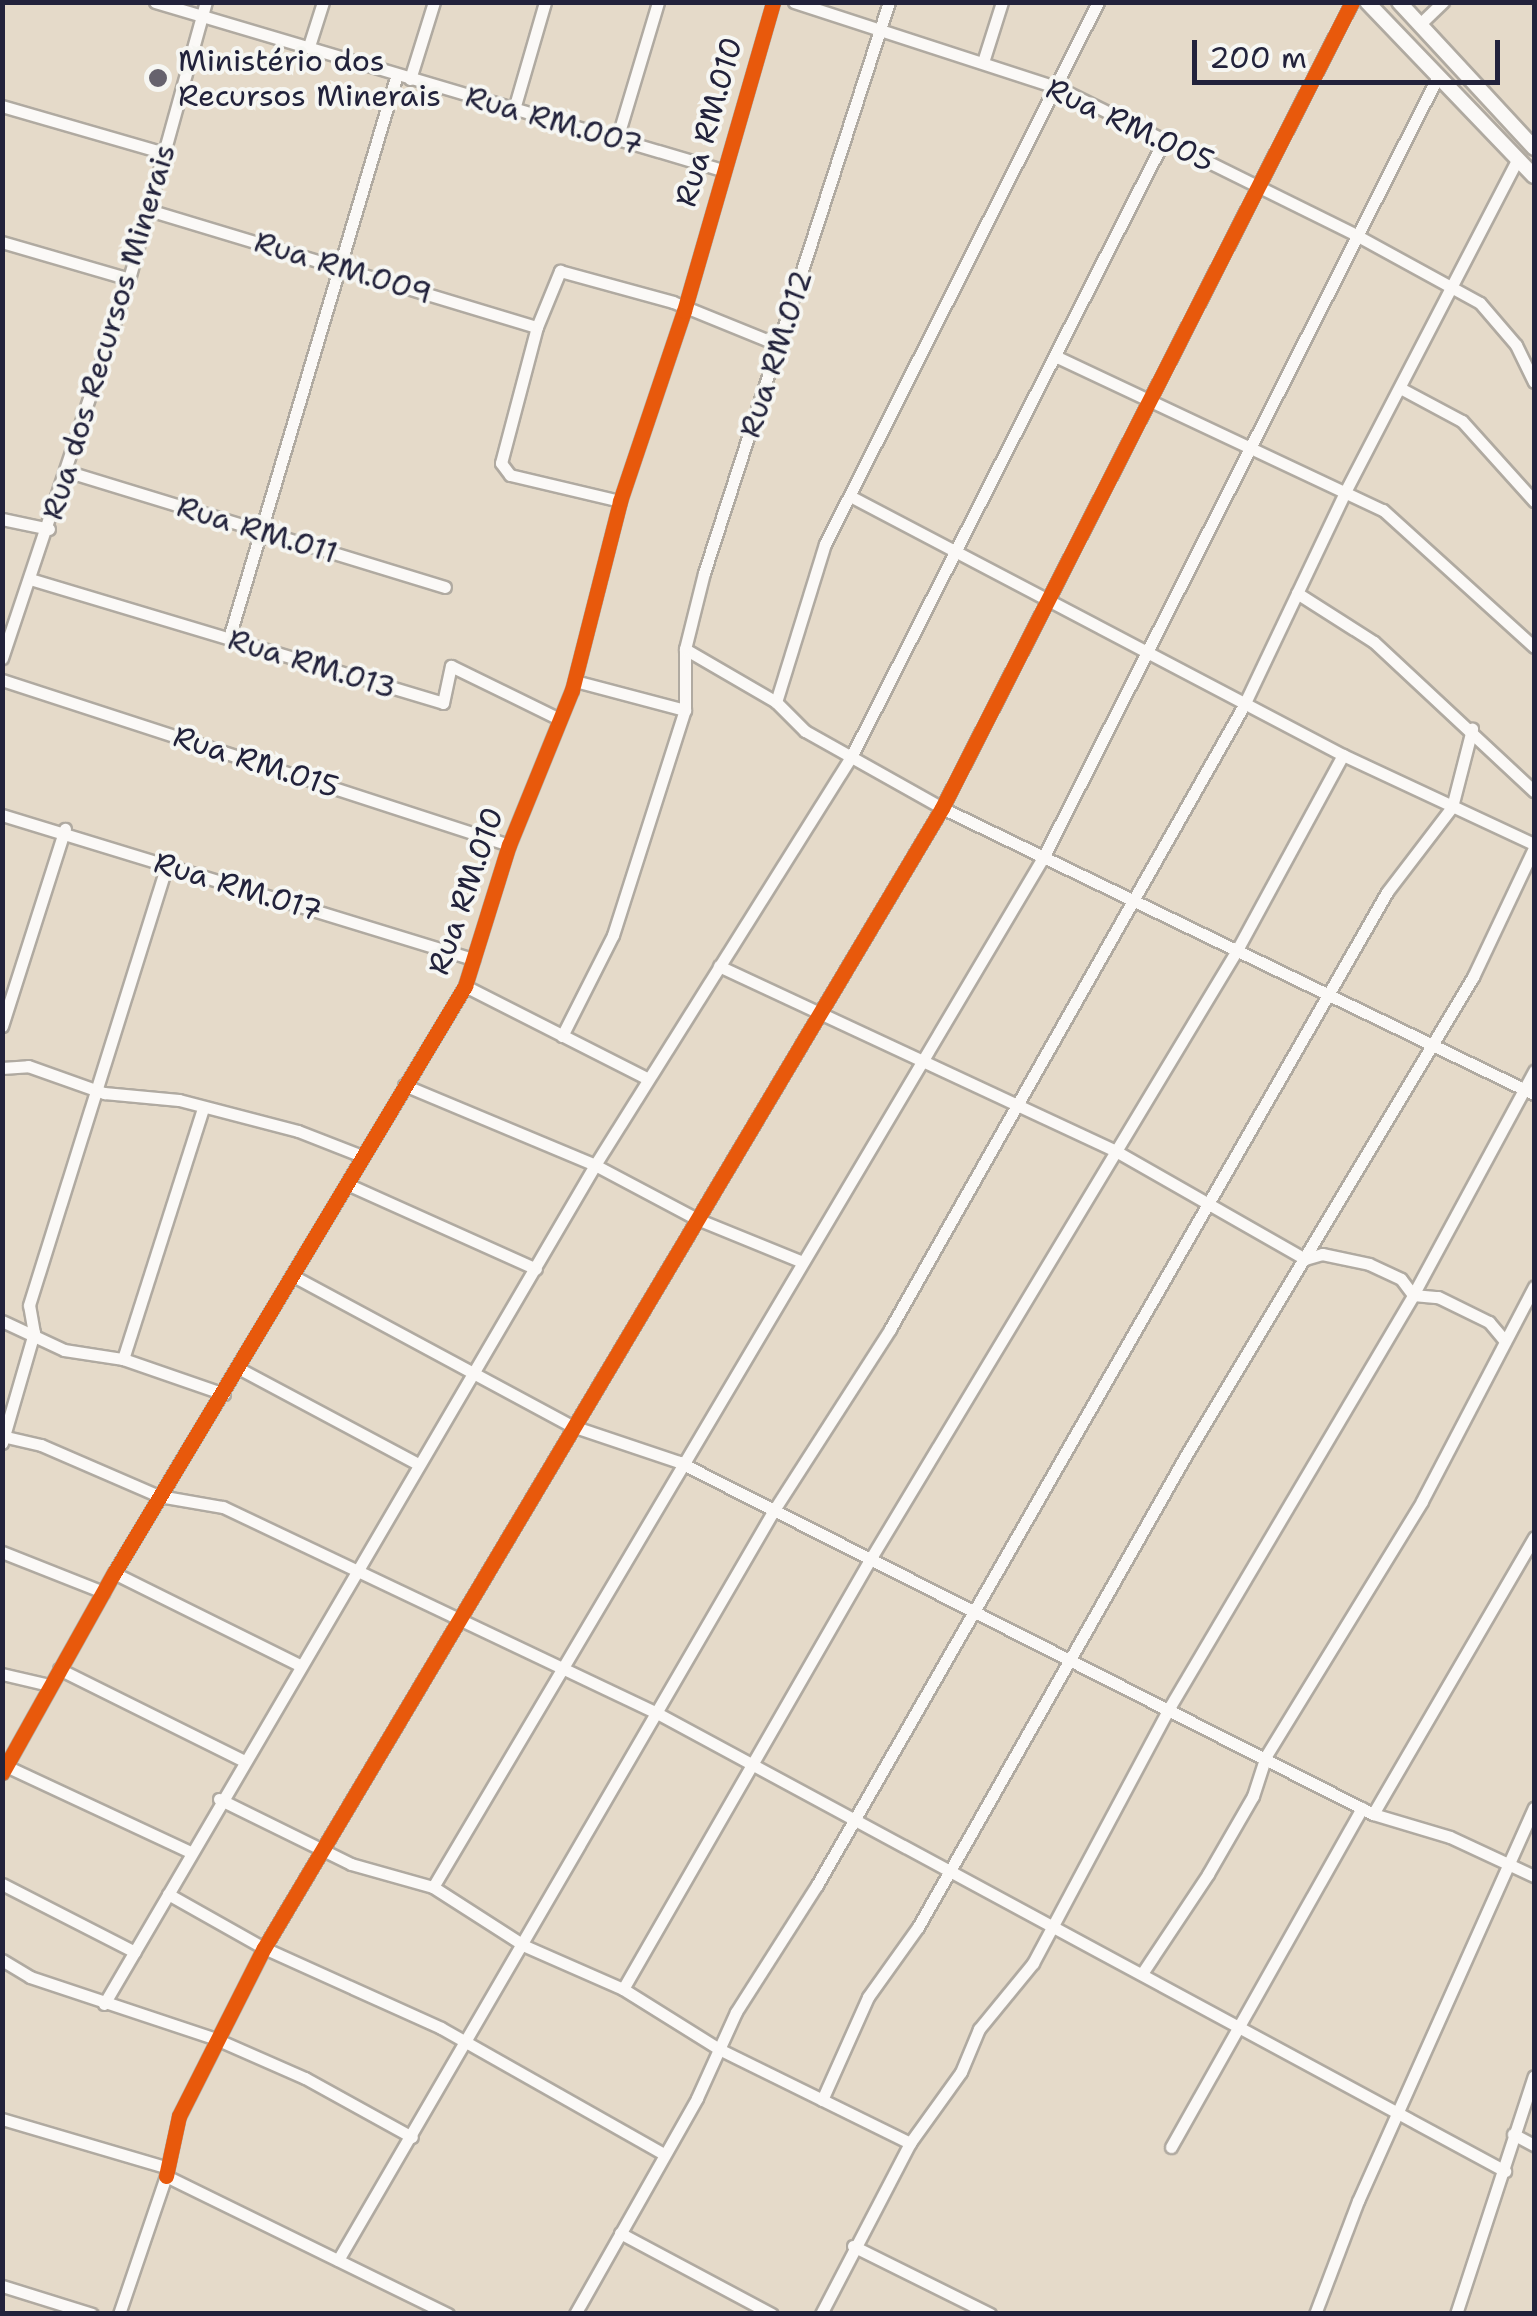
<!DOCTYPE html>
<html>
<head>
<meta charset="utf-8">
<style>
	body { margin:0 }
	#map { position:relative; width:1537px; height:2316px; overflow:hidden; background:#e5dac9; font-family:"Shantell Sans",sans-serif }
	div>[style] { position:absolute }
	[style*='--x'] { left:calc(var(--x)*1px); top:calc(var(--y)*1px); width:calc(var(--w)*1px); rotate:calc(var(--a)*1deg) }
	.roads { filter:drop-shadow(2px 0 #b0aaa1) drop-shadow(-2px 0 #b0aaa1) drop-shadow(0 2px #b0aaa1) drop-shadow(0 -2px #b0aaa1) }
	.minor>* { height:11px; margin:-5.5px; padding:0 5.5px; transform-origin:5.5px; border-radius:5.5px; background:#fbf9f7 }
	.tertiary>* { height:14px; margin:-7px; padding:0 7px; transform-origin:7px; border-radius:7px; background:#fbf9f7 }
	.cycleway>* { height:15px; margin:-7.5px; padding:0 7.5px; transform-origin:7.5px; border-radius:7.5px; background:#e8590c }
	.dots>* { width:28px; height:28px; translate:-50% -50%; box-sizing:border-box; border:5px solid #f6f6f2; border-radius:50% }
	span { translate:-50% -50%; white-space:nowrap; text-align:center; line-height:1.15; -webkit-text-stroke:8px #f6f6f2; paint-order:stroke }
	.poi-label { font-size:30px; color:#22223b }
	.left { translate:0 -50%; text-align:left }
	.street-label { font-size:30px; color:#22223b }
	.frame { position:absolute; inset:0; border:5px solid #22223b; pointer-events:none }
	.scale { position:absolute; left:1192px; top:40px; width:308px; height:45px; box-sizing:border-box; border:5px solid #22223b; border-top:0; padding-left:12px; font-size:30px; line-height:35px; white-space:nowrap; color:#22223b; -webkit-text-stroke:8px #f6f6f2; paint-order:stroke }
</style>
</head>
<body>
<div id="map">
	<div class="roads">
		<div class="minor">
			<div style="--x:155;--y:2;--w:591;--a:16.5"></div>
			<div style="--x:794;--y:2;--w:279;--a:18"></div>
			<div style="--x:1059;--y:88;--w:331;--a:26.3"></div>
			<div style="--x:1356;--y:235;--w:141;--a:28.7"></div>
			<div style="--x:1480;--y:303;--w:55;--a:49.4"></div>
			<div style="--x:1516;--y:345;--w:41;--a:64.1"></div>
			<div style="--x:1420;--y:24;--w:32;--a:-44"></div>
			<div style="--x:309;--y:46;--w:46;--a:-72.3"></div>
			<div style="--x:983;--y:62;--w:63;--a:-72.4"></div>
			<div style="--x:410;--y:79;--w:81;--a:-72.7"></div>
			<div style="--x:2;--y:106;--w:170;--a:16.1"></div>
			<div style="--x:514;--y:109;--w:111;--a:-73.8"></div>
			<div style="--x:617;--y:139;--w:143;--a:-73.3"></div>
			<div style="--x:149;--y:210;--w:405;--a:16.8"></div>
			<div style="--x:2;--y:242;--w:132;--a:16.2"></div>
			<div style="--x:1055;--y:356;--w:362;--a:25.2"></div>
			<div style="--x:1383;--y:510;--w:204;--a:42.2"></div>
			<div style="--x:1402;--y:389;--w:68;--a:28.1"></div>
			<div style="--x:1462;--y:421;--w:108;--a:48"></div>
			<div style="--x:69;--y:472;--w:393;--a:17"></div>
			<div style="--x:850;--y:496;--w:557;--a:27.72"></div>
			<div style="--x:1343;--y:755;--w:211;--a:25"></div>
			<div style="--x:620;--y:501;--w:113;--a:-166.7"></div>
			<div style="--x:510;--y:475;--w:15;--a:-127"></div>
			<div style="--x:501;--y:463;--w:141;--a:-75.2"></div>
			<div style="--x:537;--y:327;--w:61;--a:-67.7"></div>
			<div style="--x:560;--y:271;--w:117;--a:15.3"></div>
			<div style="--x:673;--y:302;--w:114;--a:22.1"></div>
			<div style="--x:2;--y:519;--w:48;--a:12"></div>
			<div style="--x:30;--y:579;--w:431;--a:16.7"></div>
			<div style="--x:443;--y:703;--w:38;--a:-78"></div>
			<div style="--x:451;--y:666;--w:120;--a:26.1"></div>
			<div style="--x:1297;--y:593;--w:91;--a:32.5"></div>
			<div style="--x:1374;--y:642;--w:219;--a:43"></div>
			<div style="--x:229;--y:638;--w:588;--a:-73.41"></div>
			<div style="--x:685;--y:649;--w:105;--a:30.2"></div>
			<div style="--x:776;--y:702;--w:41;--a:45"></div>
			<div style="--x:805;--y:731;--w:157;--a:29.3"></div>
			<div style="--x:942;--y:808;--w:657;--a:25.79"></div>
			<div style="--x:2;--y:658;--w:400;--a:-71.5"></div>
			<div style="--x:129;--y:279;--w:288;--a:-74.5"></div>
			<div style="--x:2;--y:680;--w:533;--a:18.03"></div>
			<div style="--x:575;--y:681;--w:114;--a:14.8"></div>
			<div style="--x:776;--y:702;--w:165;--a:-72.8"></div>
			<div style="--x:825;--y:544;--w:607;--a:-63.27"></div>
			<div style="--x:2;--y:815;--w:493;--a:17"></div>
			<div style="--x:719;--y:966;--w:436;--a:25"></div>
			<div style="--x:1114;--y:1150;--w:220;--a:29.7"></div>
			<div style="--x:1305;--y:1259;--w:18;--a:-16"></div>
			<div style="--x:1322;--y:1254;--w:48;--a:12"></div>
			<div style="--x:1369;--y:1264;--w:35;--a:25"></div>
			<div style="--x:1401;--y:1279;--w:20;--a:53"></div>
			<div style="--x:1413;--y:1295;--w:25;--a:5"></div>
			<div style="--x:1438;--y:1297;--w:57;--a:26.1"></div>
			<div style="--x:1489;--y:1322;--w:25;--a:50"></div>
			<div style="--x:465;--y:986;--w:205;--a:26.9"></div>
			<div style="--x:2;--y:1026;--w:207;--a:-72.3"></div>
			<div style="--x:562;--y:1036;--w:113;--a:-63.2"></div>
			<div style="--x:613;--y:935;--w:236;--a:-72.3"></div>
			<div style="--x:685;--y:710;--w:61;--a:-90"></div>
			<div style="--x:685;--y:649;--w:78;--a:-76"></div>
			<div style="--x:704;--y:573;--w:600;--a:-72.05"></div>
			<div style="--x:2;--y:1068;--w:26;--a:-4"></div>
			<div style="--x:28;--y:1066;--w:81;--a:19.6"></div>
			<div style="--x:104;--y:1093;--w:75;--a:5.3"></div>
			<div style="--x:179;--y:1100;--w:123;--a:14.6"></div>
			<div style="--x:298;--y:1131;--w:69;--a:21.3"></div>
			<div style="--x:404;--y:1085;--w:207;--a:22.7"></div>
			<div style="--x:595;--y:1165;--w:115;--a:27.9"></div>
			<div style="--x:697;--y:1219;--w:111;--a:22.2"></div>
			<div style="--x:347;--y:1184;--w:207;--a:24.2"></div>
			<div style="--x:295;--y:1277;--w:315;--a:28.3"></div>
			<div style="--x:572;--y:1426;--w:113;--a:18.6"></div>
			<div style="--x:679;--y:1462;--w:778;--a:26.89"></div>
			<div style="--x:1373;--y:1814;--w:80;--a:16.6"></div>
			<div style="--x:1450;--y:1837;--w:93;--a:24.9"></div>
			<div style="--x:2;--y:1321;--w:68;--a:25.1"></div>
			<div style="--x:64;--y:1350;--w:60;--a:8.7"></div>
			<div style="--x:123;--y:1359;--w:107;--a:19.1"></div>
			<div style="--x:123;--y:1359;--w:263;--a:-72.3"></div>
			<div style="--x:240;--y:1369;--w:202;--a:28.1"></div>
			<div style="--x:2;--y:1436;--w:40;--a:13"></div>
			<div style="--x:41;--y:1445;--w:129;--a:23.4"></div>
			<div style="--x:159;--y:1496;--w:65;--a:9.8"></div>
			<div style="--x:223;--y:1507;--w:480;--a:25.4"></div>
			<div style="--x:657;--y:1713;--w:964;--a:28.37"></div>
			<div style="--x:2;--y:1443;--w:115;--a:-73.8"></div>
			<div style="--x:34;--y:1333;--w:28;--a:-100"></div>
			<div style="--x:29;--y:1305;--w:459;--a:-72.6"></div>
			<div style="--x:2;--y:1552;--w:109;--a:21.6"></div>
			<div style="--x:114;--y:1573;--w:207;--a:26.4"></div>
			<div style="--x:59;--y:1669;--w:204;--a:26.4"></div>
			<div style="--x:2;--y:1674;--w:48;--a:13.2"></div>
			<div style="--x:6;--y:1766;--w:201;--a:25"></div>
			<div style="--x:2;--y:1773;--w:229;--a:-60.8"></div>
			<div style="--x:114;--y:1573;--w:684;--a:-59.12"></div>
			<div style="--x:465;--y:986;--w:148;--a:-72.7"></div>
			<div style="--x:509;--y:845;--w:167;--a:-67.9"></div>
			<div style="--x:572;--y:690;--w:195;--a:-75.7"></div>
			<div style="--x:620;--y:501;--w:200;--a:-71.4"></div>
			<div style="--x:684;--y:311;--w:322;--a:-73.9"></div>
			<div style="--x:219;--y:1799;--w:147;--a:26.2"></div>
			<div style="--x:351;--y:1864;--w:85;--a:15.7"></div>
			<div style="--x:433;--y:1887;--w:109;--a:32.7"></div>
			<div style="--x:525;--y:1946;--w:107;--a:23.7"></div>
			<div style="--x:623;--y:1989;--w:113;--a:32"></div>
			<div style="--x:719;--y:2049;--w:213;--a:26.2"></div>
			<div style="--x:1373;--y:1814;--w:320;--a:-59.8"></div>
			<div style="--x:2;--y:1884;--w:149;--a:27.1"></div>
			<div style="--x:433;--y:1887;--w:1198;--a:-59.35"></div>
			<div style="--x:1044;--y:856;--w:874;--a:-63.2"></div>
			<div style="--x:168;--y:1894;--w:110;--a:29.4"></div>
			<div style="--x:264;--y:1948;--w:194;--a:24.3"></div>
			<div style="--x:441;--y:2028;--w:256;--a:29.5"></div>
			<div style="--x:2;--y:1960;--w:33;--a:31"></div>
			<div style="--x:30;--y:1977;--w:196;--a:18.4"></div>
			<div style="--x:216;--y:2039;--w:97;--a:23.7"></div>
			<div style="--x:305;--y:2078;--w:122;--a:28.9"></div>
			<div style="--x:1143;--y:1972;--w:118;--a:-56.4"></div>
			<div style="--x:1208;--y:1874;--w:90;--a:-60"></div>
			<div style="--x:1253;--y:1796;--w:42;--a:-72"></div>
			<div style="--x:1266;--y:1756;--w:299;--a:-58.5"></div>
			<div style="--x:1422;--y:1501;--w:242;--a:-62.4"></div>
			<div style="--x:623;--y:1989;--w:497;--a:-60.1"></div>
			<div style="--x:871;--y:1558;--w:710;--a:-58.95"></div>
			<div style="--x:1237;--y:950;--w:222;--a:-61.5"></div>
			<div style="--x:104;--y:2004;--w:972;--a:-59.66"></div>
			<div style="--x:595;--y:1165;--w:482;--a:-57.9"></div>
			<div style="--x:851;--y:757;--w:692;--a:-63.1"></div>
			<div style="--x:822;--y:2100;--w:113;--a:-65.9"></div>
			<div style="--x:868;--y:1997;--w:86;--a:-54.5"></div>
			<div style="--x:918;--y:1927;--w:541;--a:-60.4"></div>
			<div style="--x:1185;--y:1457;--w:560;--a:-59.04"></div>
			<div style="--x:1473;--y:977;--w:143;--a:-64.7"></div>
			<div style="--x:2;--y:2119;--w:170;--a:16.4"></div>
			<div style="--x:1513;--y:2134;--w:24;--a:28"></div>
			<div style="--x:1171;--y:2147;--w:389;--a:-60.6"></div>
			<div style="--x:166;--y:2176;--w:61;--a:-77.8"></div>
			<div style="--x:179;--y:2116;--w:188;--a:-63.2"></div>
			<div style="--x:264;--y:1948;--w:1326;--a:-59.26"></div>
			<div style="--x:942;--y:808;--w:904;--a:-63.04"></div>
			<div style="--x:620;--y:2233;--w:172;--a:28.1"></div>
			<div style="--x:853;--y:2246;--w:153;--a:26.4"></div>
			<div style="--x:338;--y:2260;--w:868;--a:-59.83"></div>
			<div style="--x:774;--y:1510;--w:215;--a:-57.3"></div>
			<div style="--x:890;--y:1329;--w:717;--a:-60.43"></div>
			<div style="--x:1244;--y:705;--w:236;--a:-64.6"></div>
			<div style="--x:1345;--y:492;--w:376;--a:-62.6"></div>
			<div style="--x:2;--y:2286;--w:94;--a:17.3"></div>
			<div style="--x:119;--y:2314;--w:146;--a:-71.2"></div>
			<div style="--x:166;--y:2176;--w:314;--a:26.1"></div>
			<div style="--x:575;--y:2314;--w:248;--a:-60.5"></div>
			<div style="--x:697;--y:2098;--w:94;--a:-65.6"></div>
			<div style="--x:736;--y:2012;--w:151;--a:-57.5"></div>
			<div style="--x:817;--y:1885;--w:1145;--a:-60.14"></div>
			<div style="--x:1387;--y:892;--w:107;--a:-52.6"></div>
			<div style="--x:1452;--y:807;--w:81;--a:-75.6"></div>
			<div style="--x:821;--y:2314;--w:193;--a:-62.5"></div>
			<div style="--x:910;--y:2143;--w:87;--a:-54.3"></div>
			<div style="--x:961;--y:2072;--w:47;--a:-67.3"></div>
			<div style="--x:979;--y:2029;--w:85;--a:-50.7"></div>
			<div style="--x:1033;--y:1963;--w:287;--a:-61.9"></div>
			<div style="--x:1168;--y:1710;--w:482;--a:-59.4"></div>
			<div style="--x:1413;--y:1295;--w:255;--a:-61.6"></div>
			<div style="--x:1315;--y:2314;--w:121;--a:-69.2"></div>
			<div style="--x:1358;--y:2201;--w:431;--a:-65.9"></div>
			<div style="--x:1456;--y:2314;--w:250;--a:-71.9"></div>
		</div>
		<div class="tertiary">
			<div style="--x:1367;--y:2;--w:241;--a:46.2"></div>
			<div style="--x:1399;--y:2;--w:199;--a:47.2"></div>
		</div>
	</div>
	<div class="cycleway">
		<div style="--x:2;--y:1773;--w:229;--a:-60.8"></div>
		<div style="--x:114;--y:1573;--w:684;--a:-59.12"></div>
		<div style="--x:465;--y:986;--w:148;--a:-72.7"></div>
		<div style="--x:509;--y:845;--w:167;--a:-67.9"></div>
		<div style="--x:572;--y:690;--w:195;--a:-75.7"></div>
		<div style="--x:620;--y:501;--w:200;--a:-71.4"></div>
		<div style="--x:684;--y:311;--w:322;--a:-73.9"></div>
		<div style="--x:166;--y:2176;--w:61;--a:-77.8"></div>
		<div style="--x:179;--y:2116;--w:188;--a:-63.2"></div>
		<div style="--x:264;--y:1948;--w:1326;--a:-59.26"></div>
		<div style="--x:942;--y:808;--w:904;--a:-63.04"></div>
	</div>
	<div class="dots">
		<div style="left:158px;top:78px;background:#66626d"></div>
	</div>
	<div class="poi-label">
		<span class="left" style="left:178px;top:78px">Ministério dos<br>Recursos Minerais</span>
	</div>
	<div class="street-label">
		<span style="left:554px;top:121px;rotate:16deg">Rua RM.007</span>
		<span style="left:709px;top:122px;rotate:-74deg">Rua RM.010</span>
		<span style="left:1130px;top:125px;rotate:25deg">Rua RM.005</span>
		<span style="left:343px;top:268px;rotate:17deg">Rua RM.009</span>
		<span style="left:109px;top:332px;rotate:-73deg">Rua dos Recursos Minerais</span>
		<span style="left:776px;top:354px;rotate:-72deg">Rua RM.012</span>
		<span style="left:257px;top:530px;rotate:17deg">Rua RM.011</span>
		<span style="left:312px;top:664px;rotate:17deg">Rua RM.013</span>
		<span style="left:256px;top:762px;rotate:18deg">Rua RM.015</span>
		<span style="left:238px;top:887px;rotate:17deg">Rua RM.017</span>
		<span style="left:466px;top:891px;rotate:-71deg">Rua RM.010</span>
	</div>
	<div class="frame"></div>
	<div class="scale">200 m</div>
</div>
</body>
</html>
